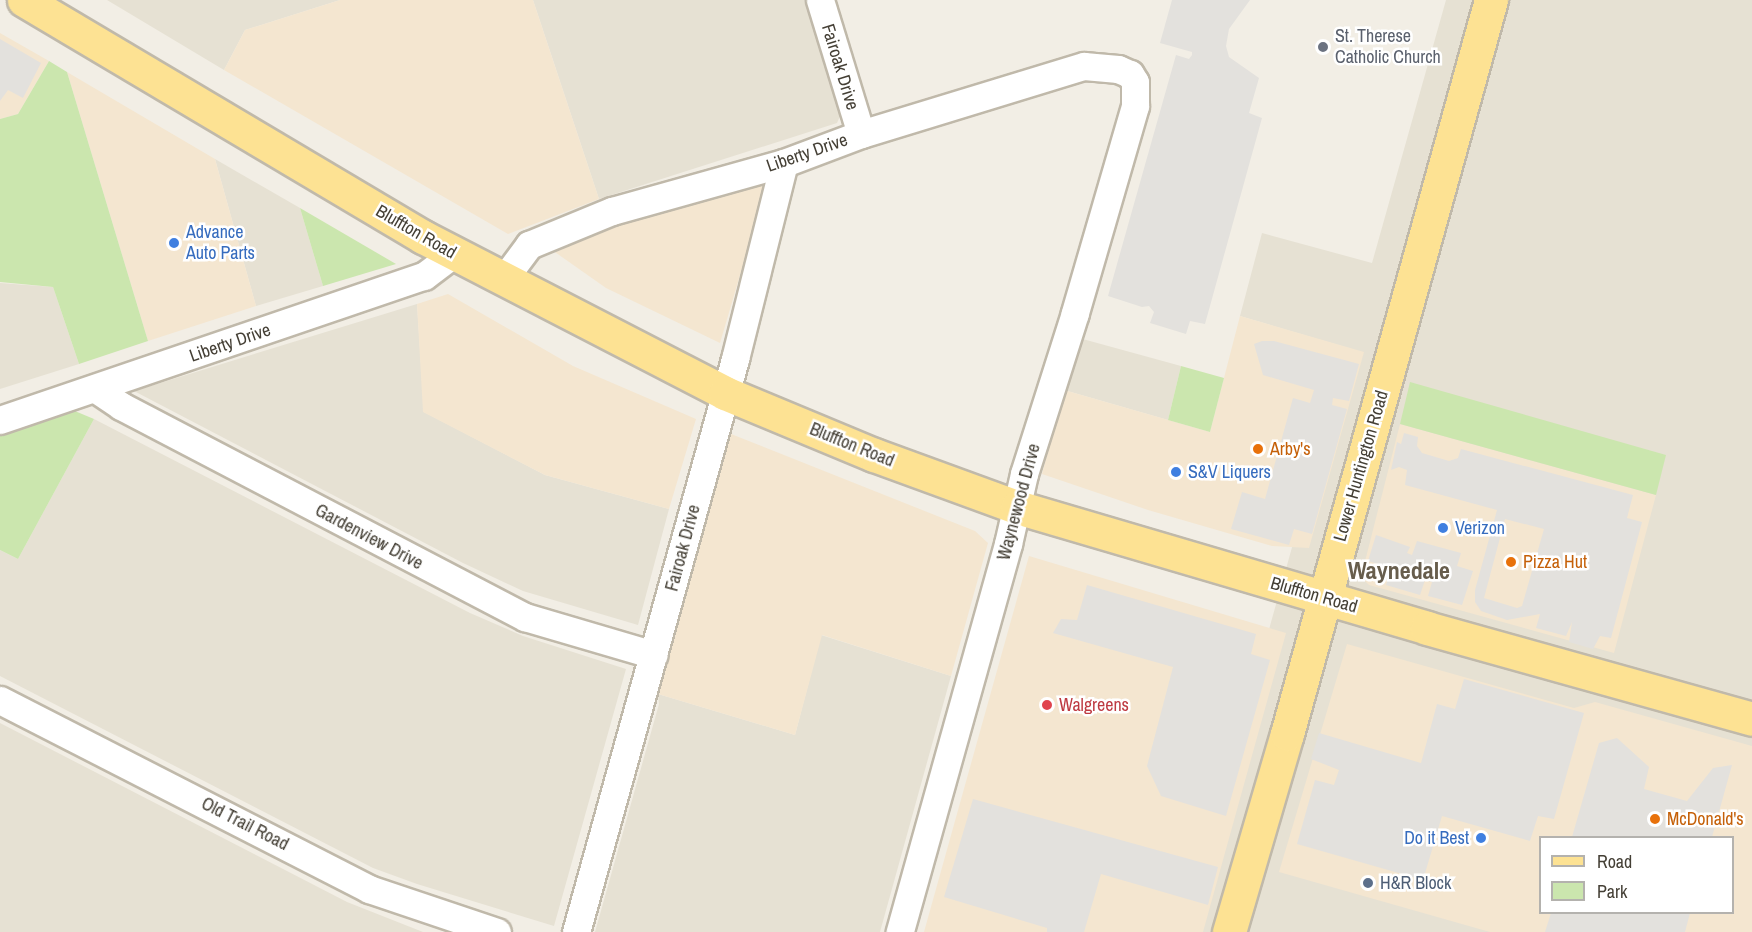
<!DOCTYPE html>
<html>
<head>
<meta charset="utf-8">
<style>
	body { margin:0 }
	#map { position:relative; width:1752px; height:932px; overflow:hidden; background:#f2eee5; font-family:"Archivo Narrow",sans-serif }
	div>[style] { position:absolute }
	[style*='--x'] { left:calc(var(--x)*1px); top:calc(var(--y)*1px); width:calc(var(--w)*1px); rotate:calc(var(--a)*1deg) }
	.residential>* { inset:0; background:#e6e1d3 }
	.commercial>* { inset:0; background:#f4e6d0 }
	.green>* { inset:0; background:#cbe6ae }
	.parking>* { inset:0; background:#e3e1dd }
	.roads { filter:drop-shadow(2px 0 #c0b9aa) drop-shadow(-2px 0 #c0b9aa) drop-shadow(0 2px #c0b9aa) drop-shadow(0 -2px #c0b9aa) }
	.minor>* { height:27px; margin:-13.5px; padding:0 13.5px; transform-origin:13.5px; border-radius:13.5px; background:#fff }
	.major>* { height:33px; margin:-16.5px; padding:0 16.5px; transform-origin:16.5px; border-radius:16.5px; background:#fde293 }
	.dots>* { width:16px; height:16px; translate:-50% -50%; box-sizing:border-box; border:3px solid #fff; border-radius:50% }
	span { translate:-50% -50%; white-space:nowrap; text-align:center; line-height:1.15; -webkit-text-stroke:5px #fff; paint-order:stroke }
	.worship-label { font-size:18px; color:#5b616d }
	.left { translate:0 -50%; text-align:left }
	.street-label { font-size:18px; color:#443f35 }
	.shop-label { font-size:18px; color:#366cbe }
	.right { translate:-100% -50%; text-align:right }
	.food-label { font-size:18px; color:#c56008 }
	.health-label { font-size:18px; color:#be3a42 }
	.service-label { font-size:18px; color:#4e5e75 }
	.district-label { font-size:24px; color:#675d4c; font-weight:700 }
	.legend { position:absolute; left:1539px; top:836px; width:195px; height:78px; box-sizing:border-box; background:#fff; border:2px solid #b4b2ae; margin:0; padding:8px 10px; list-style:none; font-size:18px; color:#443f35 }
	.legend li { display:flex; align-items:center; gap:12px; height:30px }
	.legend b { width:30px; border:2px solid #b4b2ae }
</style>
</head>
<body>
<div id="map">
	<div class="residential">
		<div style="clip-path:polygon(107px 0,340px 0,245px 30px,224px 70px)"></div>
		<div style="clip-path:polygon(533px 0,806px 0,841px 114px,837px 123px,599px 199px)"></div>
		<div style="clip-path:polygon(evenodd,1446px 0,1752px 0,1752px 932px,1184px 932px,1348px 348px,1240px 316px,1262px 233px,1372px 263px,1446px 0,1540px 838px,1732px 838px,1732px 912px,1540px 912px,1540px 838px)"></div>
		<div style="clip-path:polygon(215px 159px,300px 208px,323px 286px,256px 306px)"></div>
		<div style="clip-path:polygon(0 283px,53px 287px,79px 364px,0 389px)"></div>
		<div style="clip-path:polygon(417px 304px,424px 412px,545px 475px,669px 509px,638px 625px,523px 591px,463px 563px,134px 391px)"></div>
		<div style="clip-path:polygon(1079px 338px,1181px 366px,1168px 420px,1064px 390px)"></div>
		<div style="clip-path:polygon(94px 419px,470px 613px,523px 636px,626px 669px,554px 926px,417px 884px,373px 868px,0 676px,0 550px,18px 559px)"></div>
		<div style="clip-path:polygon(821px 635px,951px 676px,880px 932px,595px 932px,659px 704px,658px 694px,795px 735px)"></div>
		<div style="clip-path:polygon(0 723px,347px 902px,423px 932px,0 932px)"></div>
	</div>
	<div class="commercial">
		<div style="clip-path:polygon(340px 0,533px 0,599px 199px,508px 234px,224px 70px,245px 30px)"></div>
		<div style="clip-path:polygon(0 33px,49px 61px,18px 114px,0 119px)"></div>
		<div style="clip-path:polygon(67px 72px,215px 159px,256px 306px,148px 341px)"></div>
		<div style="clip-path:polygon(757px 176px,766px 187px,720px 343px,606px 288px,552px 250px)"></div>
		<div style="clip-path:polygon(448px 294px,573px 366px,696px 419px,669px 509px,545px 475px,423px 412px,417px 304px)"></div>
		<div style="clip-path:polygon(1240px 316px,1364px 352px,1309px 548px,1272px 546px,1148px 510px,1042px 474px,1064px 390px,1210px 432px)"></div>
		<div style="clip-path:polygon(1400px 424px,1656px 495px,1614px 653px,1369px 585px,1361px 577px)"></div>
		<div style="clip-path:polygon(731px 434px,975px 531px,988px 543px,951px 676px,822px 635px,795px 735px,658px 694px)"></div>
		<div style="clip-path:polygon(1029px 556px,1286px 633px,1203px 932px,924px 932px)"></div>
		<div style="clip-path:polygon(evenodd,1347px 644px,1574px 708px,1595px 702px,1752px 746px,1752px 932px,1490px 932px,1279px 872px,1347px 644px,1540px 838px,1732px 838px,1732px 912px,1540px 912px,1540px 838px)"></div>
	</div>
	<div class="green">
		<div style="clip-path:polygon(49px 61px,67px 72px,148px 341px,79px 364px,53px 287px,0 282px,0 119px,18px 114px)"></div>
		<div style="clip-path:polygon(300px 208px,396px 264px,323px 286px)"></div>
		<div style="clip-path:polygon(1181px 366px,1224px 378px,1210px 432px,1168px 420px)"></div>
		<div style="clip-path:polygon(1410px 382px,1666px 455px,1656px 495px,1400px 424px)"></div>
		<div style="clip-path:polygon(70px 409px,94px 419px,18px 559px,0 550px,0 432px)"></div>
	</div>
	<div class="parking">
		<div style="clip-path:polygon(1172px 0,1250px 0,1229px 29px,1226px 46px,1229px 57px,1259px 78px,1249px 113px,1262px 118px,1205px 324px,1190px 321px,1186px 334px,1150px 323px,1154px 312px,1149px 306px,1142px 307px,1108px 296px,1176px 55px,1189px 59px,1192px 55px,1192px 52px,1160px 43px)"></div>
		<div style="clip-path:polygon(0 39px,41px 63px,23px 98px,8px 90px,0 101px)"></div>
		<div style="clip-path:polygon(1262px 341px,1274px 341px,1359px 364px,1349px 401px,1333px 398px,1332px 405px,1347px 409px,1312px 534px,1294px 529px,1289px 545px,1231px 529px,1242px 492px,1265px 499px,1293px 398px,1310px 403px,1314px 390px,1263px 375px,1254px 344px)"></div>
		<div style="clip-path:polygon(evenodd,1404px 433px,1418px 437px,1417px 446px,1422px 453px,1449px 461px,1458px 458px,1461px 449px,1633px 495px,1627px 518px,1642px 522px,1611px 638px,1600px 636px,1593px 649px,1569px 642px,1572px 622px,1566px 636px,1536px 628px,1540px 614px,1507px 620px,1481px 611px,1475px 602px,1475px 590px,1497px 510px,1405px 485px,1407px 470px,1399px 467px,1391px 470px,1397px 442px,1401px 444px,1404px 433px,1505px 519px,1544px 529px,1522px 606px,1517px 608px,1484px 598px,1505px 519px)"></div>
		<div style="clip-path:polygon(1376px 535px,1410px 547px,1407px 553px,1412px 555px,1417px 541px,1461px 553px,1457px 566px,1473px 571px,1462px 605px,1428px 596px,1432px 582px,1425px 580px,1420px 595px,1386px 585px,1391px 568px,1368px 561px)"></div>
		<div style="clip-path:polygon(1087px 585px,1256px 634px,1251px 654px,1270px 660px,1226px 816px,1161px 796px,1147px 766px,1173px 667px,1053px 633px,1061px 619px,1077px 620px)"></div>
		<div style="clip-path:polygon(1464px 679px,1584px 713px,1554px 819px,1538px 816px,1530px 841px,1442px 816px,1423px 880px,1297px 844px,1315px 780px,1334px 785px,1339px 770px,1311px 759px,1319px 733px,1421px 763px,1437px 704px,1455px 709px)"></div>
		<div style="clip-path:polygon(1617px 738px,1649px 767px,1644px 789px,1687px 801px,1713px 768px,1732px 765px,1712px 837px,1572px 837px,1599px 743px)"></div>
		<div style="clip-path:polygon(973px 799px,1218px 867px,1208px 905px,1101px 874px,1084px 932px,1047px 932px,1047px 928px,944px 897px)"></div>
		<div style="clip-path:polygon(1551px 913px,1551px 912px,1690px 913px,1685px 932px,1545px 932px)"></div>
	</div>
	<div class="roads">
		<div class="minor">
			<div style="--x:820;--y:0;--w:140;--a:73"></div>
			<div style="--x:503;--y:280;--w:44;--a:-53.4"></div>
			<div style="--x:529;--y:245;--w:90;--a:-22.3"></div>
			<div style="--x:612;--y:211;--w:179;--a:-15.6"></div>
			<div style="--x:784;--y:163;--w:82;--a:-20.6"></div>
			<div style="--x:861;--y:134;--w:233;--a:-17"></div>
			<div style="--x:1084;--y:66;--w:34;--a:5"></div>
			<div style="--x:1118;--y:69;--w:13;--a:23"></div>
			<div style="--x:1130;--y:74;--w:9;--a:58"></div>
			<div style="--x:1135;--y:82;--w:24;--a:90"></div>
			<div style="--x:1135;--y:106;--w:216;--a:106.2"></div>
			<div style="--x:1075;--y:313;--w:169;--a:107.6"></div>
			<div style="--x:1024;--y:474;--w:72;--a:102.9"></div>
			<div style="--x:1008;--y:544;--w:403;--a:105.6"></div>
			<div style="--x:96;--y:389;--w:30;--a:34"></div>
			<div style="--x:121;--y:406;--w:456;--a:27.6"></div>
			<div style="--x:525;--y:617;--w:134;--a:16.4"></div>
			<div style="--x:0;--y:420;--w:448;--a:-18.8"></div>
			<div style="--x:424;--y:276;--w:36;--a:-37"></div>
			<div style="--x:0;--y:700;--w:415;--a:27.1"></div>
			<div style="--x:369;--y:889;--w:135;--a:18.6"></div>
			<div style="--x:576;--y:932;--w:595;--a:-74.49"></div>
			<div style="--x:735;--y:359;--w:202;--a:-76"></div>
		</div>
		<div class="major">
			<div style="--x:24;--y:0;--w:464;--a:30.7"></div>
			<div style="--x:423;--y:237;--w:340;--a:27.3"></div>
			<div style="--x:725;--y:393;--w:161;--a:22.6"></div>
			<div style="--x:874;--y:455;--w:152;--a:20"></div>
			<div style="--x:1017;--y:507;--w:427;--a:16.4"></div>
			<div style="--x:1427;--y:628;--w:337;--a:15.6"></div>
			<div style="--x:1229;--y:932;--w:206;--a:-73.7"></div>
			<div style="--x:1287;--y:734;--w:762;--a:-74.47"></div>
		</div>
	</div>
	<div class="dots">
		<div style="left:1323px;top:47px;background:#6b7280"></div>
		<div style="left:174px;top:243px;background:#3f7fe0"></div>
		<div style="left:1258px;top:449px;background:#e8710a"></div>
		<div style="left:1176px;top:472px;background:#3f7fe0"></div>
		<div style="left:1443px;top:528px;background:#3f7fe0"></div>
		<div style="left:1511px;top:562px;background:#e8710a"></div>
		<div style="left:1047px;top:705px;background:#e0444e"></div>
		<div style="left:1655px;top:819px;background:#e8710a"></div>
		<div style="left:1481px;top:838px;background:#3f7fe0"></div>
		<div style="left:1368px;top:883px;background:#5c6f8a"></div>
	</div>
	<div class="worship-label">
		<span class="left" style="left:1335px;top:47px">St. Therese<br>Catholic Church</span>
	</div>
	<div class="street-label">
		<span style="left:840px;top:67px;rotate:73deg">Fairoak Drive</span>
		<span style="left:807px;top:153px;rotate:-19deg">Liberty Drive</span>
		<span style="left:416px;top:232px;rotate:30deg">Bluffton Road</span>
		<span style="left:230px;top:343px;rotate:-19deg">Liberty Drive</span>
		<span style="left:852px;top:445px;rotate:22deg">Bluffton Road</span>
		<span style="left:1361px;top:466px;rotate:-74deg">Lower Huntington Road</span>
		<span style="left:1019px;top:502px;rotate:-75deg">Waynewood Drive</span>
		<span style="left:369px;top:537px;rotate:28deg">Gardenview Drive</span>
		<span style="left:683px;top:548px;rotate:-75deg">Fairoak Drive</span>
		<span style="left:1314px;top:595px;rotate:16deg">Bluffton Road</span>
		<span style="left:245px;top:824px;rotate:27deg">Old Trail Road</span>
	</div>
	<div class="shop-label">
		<span class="left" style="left:186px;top:243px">Advance<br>Auto Parts</span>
		<span class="left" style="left:1188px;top:472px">S&amp;V Liquers</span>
		<span class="left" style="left:1455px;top:528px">Verizon</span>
		<span class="right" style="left:1469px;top:838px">Do it Best</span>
	</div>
	<div class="food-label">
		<span class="left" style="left:1270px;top:449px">Arby's</span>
		<span class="left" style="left:1523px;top:562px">Pizza Hut</span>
		<span class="left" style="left:1667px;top:819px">McDonald's</span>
	</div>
	<div class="health-label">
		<span class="left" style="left:1059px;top:705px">Walgreens</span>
	</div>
	<div class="service-label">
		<span class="left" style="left:1380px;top:883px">H&amp;R Block</span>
	</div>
	<div class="district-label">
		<span style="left:1399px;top:571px">Waynedale</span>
	</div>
	<ul class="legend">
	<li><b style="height:8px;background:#fde293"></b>Road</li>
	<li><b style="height:16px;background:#cbe6ae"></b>Park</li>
	</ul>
</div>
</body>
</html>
